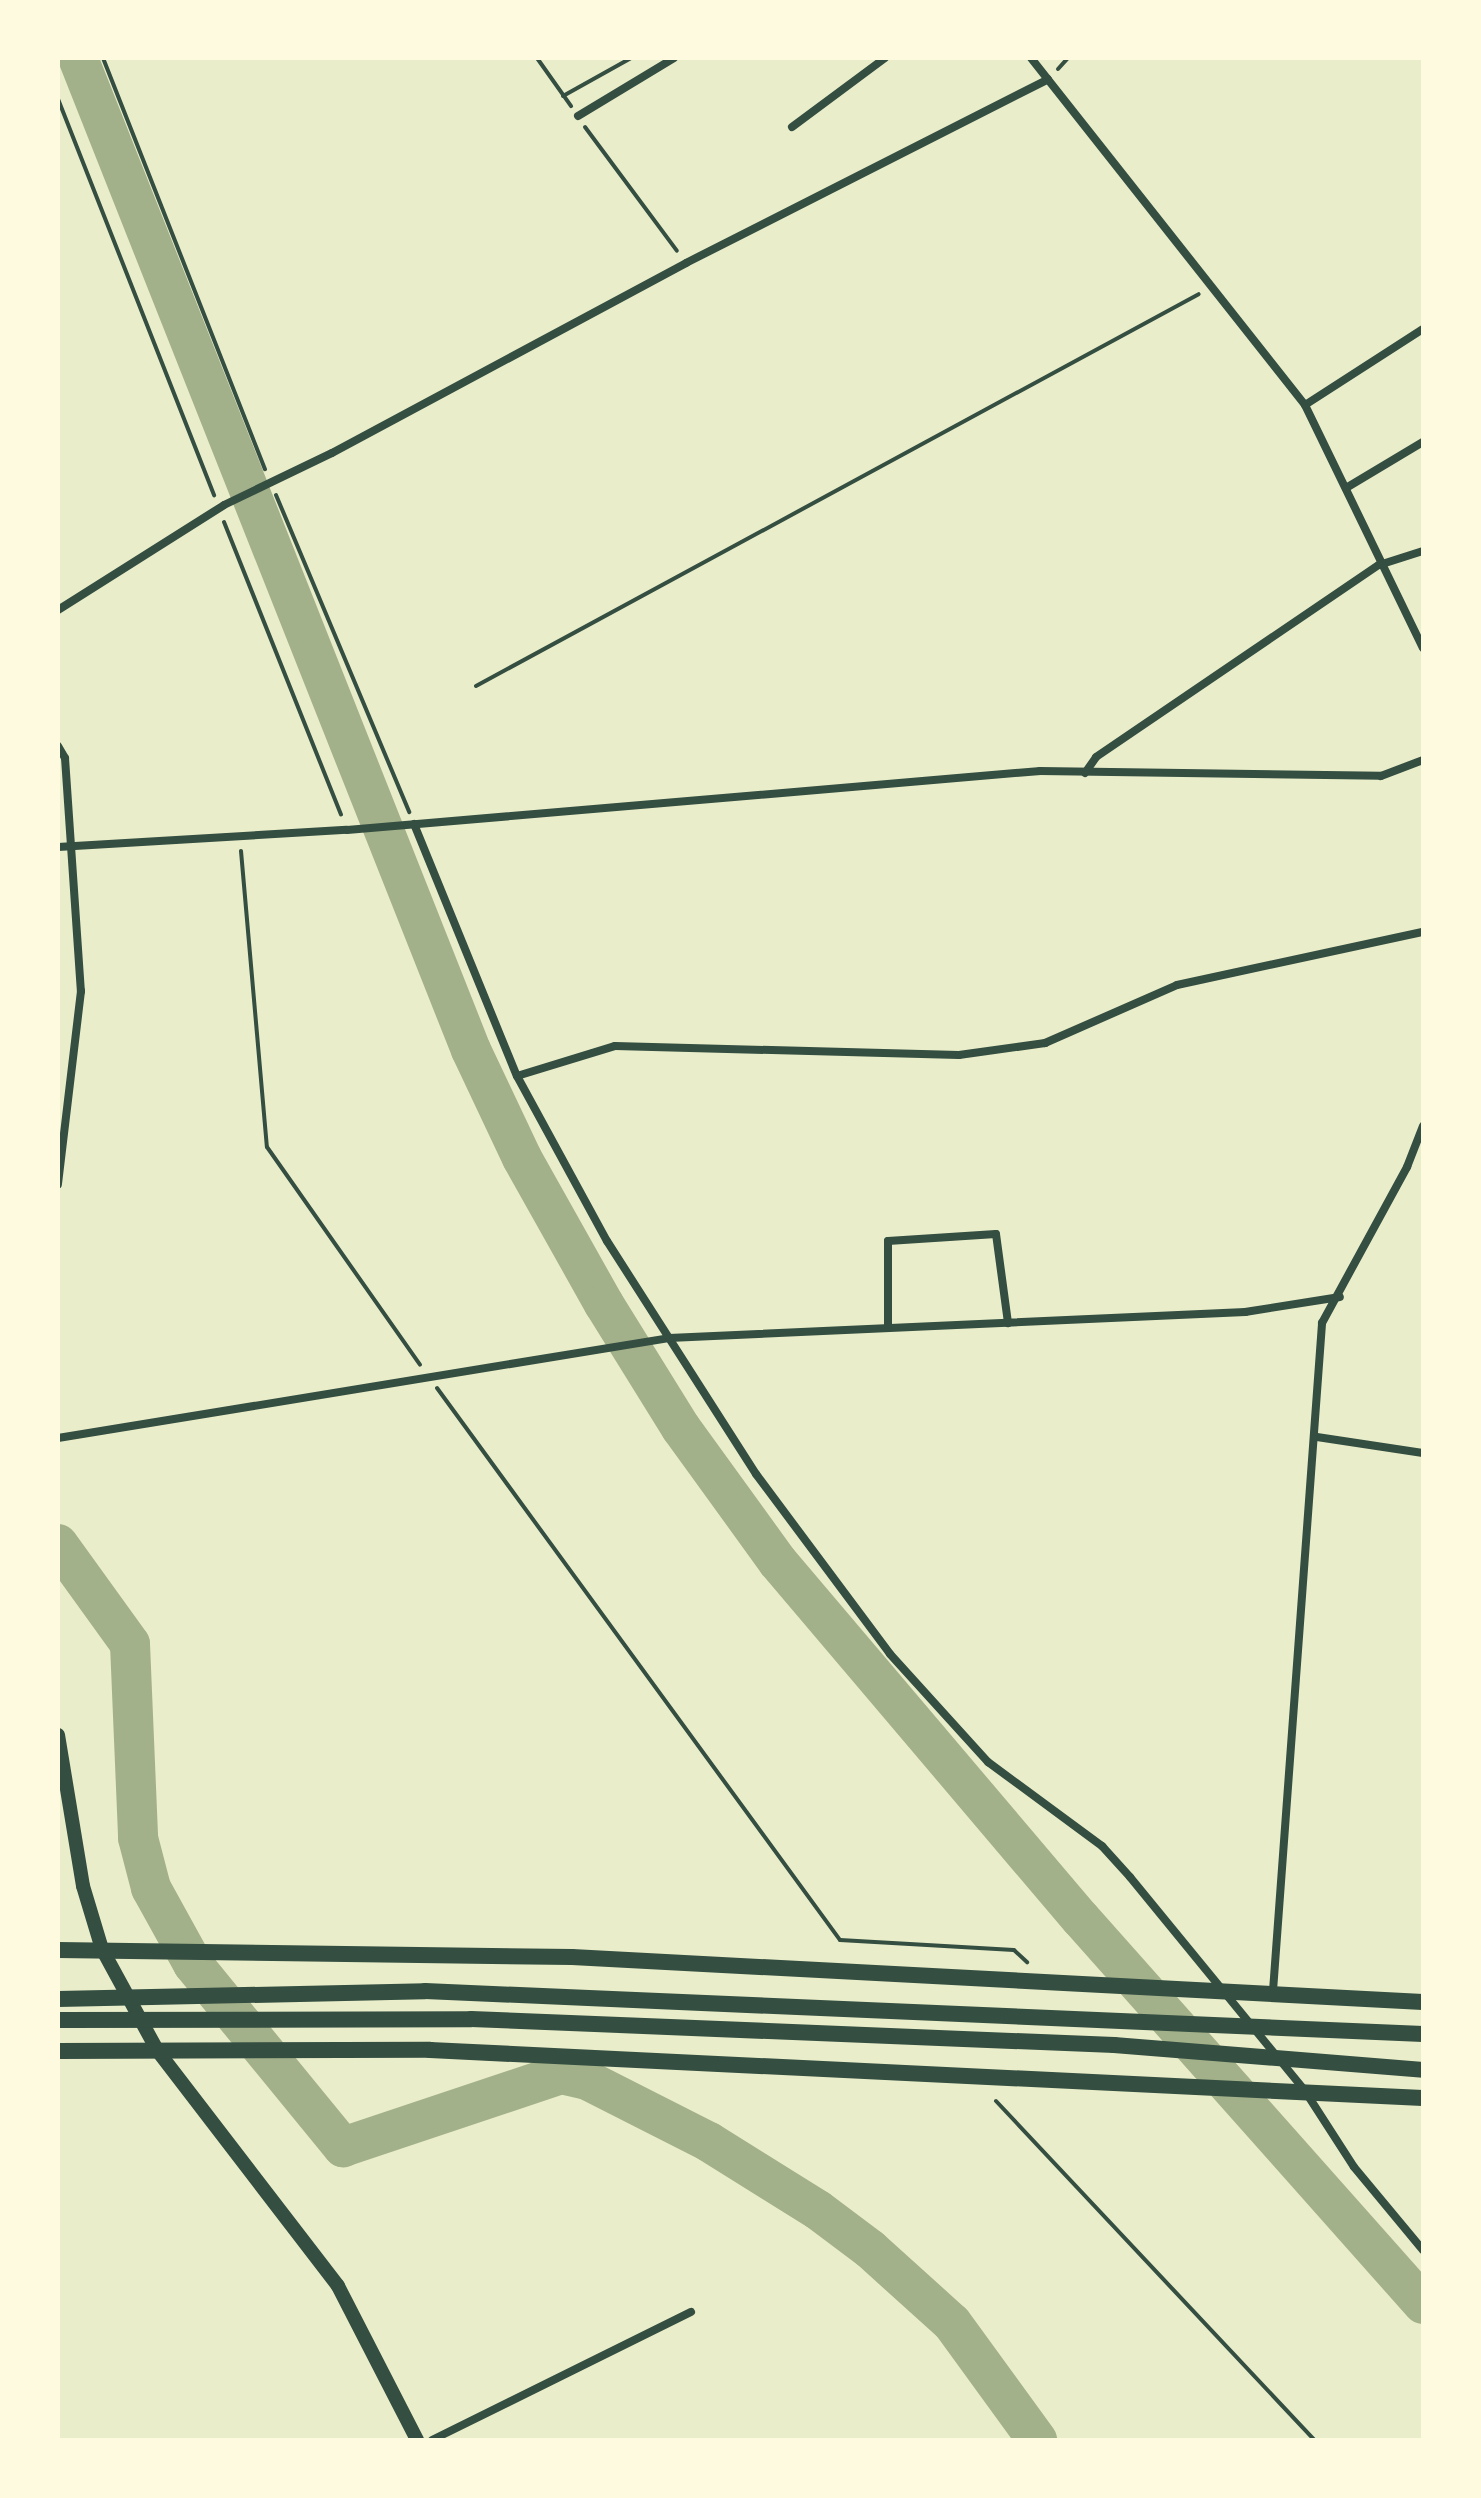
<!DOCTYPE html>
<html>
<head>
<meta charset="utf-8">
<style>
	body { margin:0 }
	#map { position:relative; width:1481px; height:2498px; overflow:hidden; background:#e9edc9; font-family:"Fira Sans",sans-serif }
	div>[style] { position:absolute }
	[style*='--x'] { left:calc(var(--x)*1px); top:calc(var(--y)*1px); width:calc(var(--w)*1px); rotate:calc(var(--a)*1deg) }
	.river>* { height:40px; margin:-20px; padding:0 20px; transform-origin:20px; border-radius:20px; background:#a3b18a }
	.path>* { height:4px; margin:-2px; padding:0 2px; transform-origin:2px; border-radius:2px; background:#344e41 }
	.minor>* { height:8px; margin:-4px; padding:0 4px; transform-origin:4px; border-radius:4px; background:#344e41 }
	.secondary>* { height:14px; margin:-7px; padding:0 7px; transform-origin:7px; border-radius:7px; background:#344e41 }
	.trunk>* { height:16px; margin:-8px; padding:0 8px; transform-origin:8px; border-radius:8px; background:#344e41 }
	span { translate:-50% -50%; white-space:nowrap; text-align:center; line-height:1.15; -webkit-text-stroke:7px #fefae0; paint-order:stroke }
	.frame { position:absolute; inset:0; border:60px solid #fefae0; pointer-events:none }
</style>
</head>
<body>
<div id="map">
	<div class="river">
		<div style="--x:78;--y:58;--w:1067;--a:68.39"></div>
		<div style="--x:471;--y:1050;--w:119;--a:64.7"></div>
		<div style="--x:522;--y:1158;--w:167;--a:60.7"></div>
		<div style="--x:604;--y:1304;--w:146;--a:58.2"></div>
		<div style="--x:681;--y:1428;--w:165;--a:54.1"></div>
		<div style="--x:778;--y:1562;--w:468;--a:49.7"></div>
		<div style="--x:1081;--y:1919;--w:515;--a:48.38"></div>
		<div style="--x:58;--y:1544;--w:123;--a:54.2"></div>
		<div style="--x:130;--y:1644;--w:194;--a:87.6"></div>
		<div style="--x:138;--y:1838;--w:52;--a:75.4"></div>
		<div style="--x:151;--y:1888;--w:87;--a:61.1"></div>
		<div style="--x:193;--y:1964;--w:237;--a:50.7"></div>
		<div style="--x:343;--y:2147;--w:230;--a:-18.5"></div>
		<div style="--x:561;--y:2074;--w:27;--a:13"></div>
		<div style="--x:587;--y:2080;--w:137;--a:26.9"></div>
		<div style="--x:709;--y:2142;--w:128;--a:32"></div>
		<div style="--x:818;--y:2210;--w:65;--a:36.9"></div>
		<div style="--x:870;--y:2249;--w:110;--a:42.1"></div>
		<div style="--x:952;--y:2323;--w:145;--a:54"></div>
	</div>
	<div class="path">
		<div style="--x:103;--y:58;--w:442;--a:68.5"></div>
		<div style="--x:537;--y:58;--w:59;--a:54.7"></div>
		<div style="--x:1058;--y:69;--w:15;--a:-48"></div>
		<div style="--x:563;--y:96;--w:78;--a:-29.2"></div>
		<div style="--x:58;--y:99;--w:426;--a:68.5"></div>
		<div style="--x:585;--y:127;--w:154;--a:53.4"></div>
		<div style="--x:276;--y:495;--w:344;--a:67.2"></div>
		<div style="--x:224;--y:522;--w:315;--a:68.2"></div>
		<div style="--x:476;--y:686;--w:822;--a:-28.47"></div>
		<div style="--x:241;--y:851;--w:297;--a:85"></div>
		<div style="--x:267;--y:1147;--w:266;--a:54.9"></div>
		<div style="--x:437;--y:1388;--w:683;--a:53.87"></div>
		<div style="--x:840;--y:1940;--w:174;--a:3.3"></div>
		<div style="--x:1014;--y:1950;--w:18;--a:43"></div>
		<div style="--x:996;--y:2101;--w:465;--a:46.8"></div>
	</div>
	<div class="minor">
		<div style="--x:1031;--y:58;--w:442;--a:51.7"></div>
		<div style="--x:1305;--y:405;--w:270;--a:64.1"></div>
		<div style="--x:578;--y:116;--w:112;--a:-31.1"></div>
		<div style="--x:792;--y:127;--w:116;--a:-36.6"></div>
		<div style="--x:1305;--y:405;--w:140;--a:-32.8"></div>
		<div style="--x:1346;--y:488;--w:90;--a:-30.9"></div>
		<div style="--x:58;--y:610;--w:196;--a:-32.3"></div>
		<div style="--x:224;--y:505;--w:120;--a:-25.7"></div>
		<div style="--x:332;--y:453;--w:402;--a:-28.2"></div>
		<div style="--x:686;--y:263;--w:406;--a:-26.9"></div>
		<div style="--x:58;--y:746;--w:14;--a:60"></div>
		<div style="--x:65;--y:758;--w:234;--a:86.1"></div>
		<div style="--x:81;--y:991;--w:195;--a:96.8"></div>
		<div style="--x:1085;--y:773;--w:19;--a:-55"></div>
		<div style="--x:1096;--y:757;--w:342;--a:-34.2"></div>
		<div style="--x:1379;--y:565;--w:46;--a:-17.7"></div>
		<div style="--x:414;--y:824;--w:272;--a:67.8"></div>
		<div style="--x:517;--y:1076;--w:188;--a:61.4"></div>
		<div style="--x:607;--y:1241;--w:277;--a:57.4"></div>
		<div style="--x:756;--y:1474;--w:224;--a:53.3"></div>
		<div style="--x:890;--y:1654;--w:146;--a:47.8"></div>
		<div style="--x:988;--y:1762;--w:142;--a:36.4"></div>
		<div style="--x:1102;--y:1846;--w:42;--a:47.9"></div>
		<div style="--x:1130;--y:1877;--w:276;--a:50.7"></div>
		<div style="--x:1305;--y:2091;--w:90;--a:57.2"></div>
		<div style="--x:1354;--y:2167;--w:108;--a:50.3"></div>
		<div style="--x:58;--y:847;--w:289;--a:-3.4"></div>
		<div style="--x:347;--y:830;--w:696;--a:-4.87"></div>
		<div style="--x:1040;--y:771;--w:341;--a:0.8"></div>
		<div style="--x:1381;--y:776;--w:45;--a:-20.9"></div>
		<div style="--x:517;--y:1076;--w:102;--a:-17"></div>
		<div style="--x:615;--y:1046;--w:344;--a:1.5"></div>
		<div style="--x:959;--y:1055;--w:87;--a:-7.9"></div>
		<div style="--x:1045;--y:1043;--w:144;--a:-23.7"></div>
		<div style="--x:1177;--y:985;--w:252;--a:-12.2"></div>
		<div style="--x:888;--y:1328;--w:87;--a:-90"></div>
		<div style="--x:888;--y:1241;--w:108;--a:-3.7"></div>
		<div style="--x:996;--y:1234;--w:90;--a:82.3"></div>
		<div style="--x:1317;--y:1437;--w:107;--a:8.6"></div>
		<div style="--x:58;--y:1438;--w:619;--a:-9.29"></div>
		<div style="--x:669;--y:1338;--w:577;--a:-2.58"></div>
		<div style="--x:1245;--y:1312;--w:96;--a:-9"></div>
		<div style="--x:1273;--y:1991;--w:670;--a:-85.8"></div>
		<div style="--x:1322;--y:1323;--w:178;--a:-61.4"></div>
		<div style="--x:1407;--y:1167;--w:44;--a:-68.7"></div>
		<div style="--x:432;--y:2440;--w:289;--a:-26.3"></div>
	</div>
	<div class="secondary">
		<div style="--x:58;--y:1735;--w:153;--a:80.6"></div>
		<div style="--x:83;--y:1886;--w:66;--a:73.2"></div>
		<div style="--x:102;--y:1949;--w:115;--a:61.4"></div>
		<div style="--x:157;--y:2050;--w:297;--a:52.5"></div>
		<div style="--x:338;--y:2286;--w:173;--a:62.8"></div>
	</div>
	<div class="trunk">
		<div style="--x:58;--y:1950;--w:514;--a:0.78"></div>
		<div style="--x:572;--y:1957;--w:852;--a:3.03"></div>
		<div style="--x:58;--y:1999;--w:367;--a:-1.2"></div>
		<div style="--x:425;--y:1991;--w:999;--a:2.47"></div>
		<div style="--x:58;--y:2020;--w:413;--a:-0.1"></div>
		<div style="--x:471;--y:2019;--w:644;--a:2.32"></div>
		<div style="--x:1114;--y:2045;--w:310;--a:4.6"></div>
		<div style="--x:58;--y:2051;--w:372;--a:-0.2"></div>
		<div style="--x:430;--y:2050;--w:994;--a:2.77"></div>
	</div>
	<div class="frame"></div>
</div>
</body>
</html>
